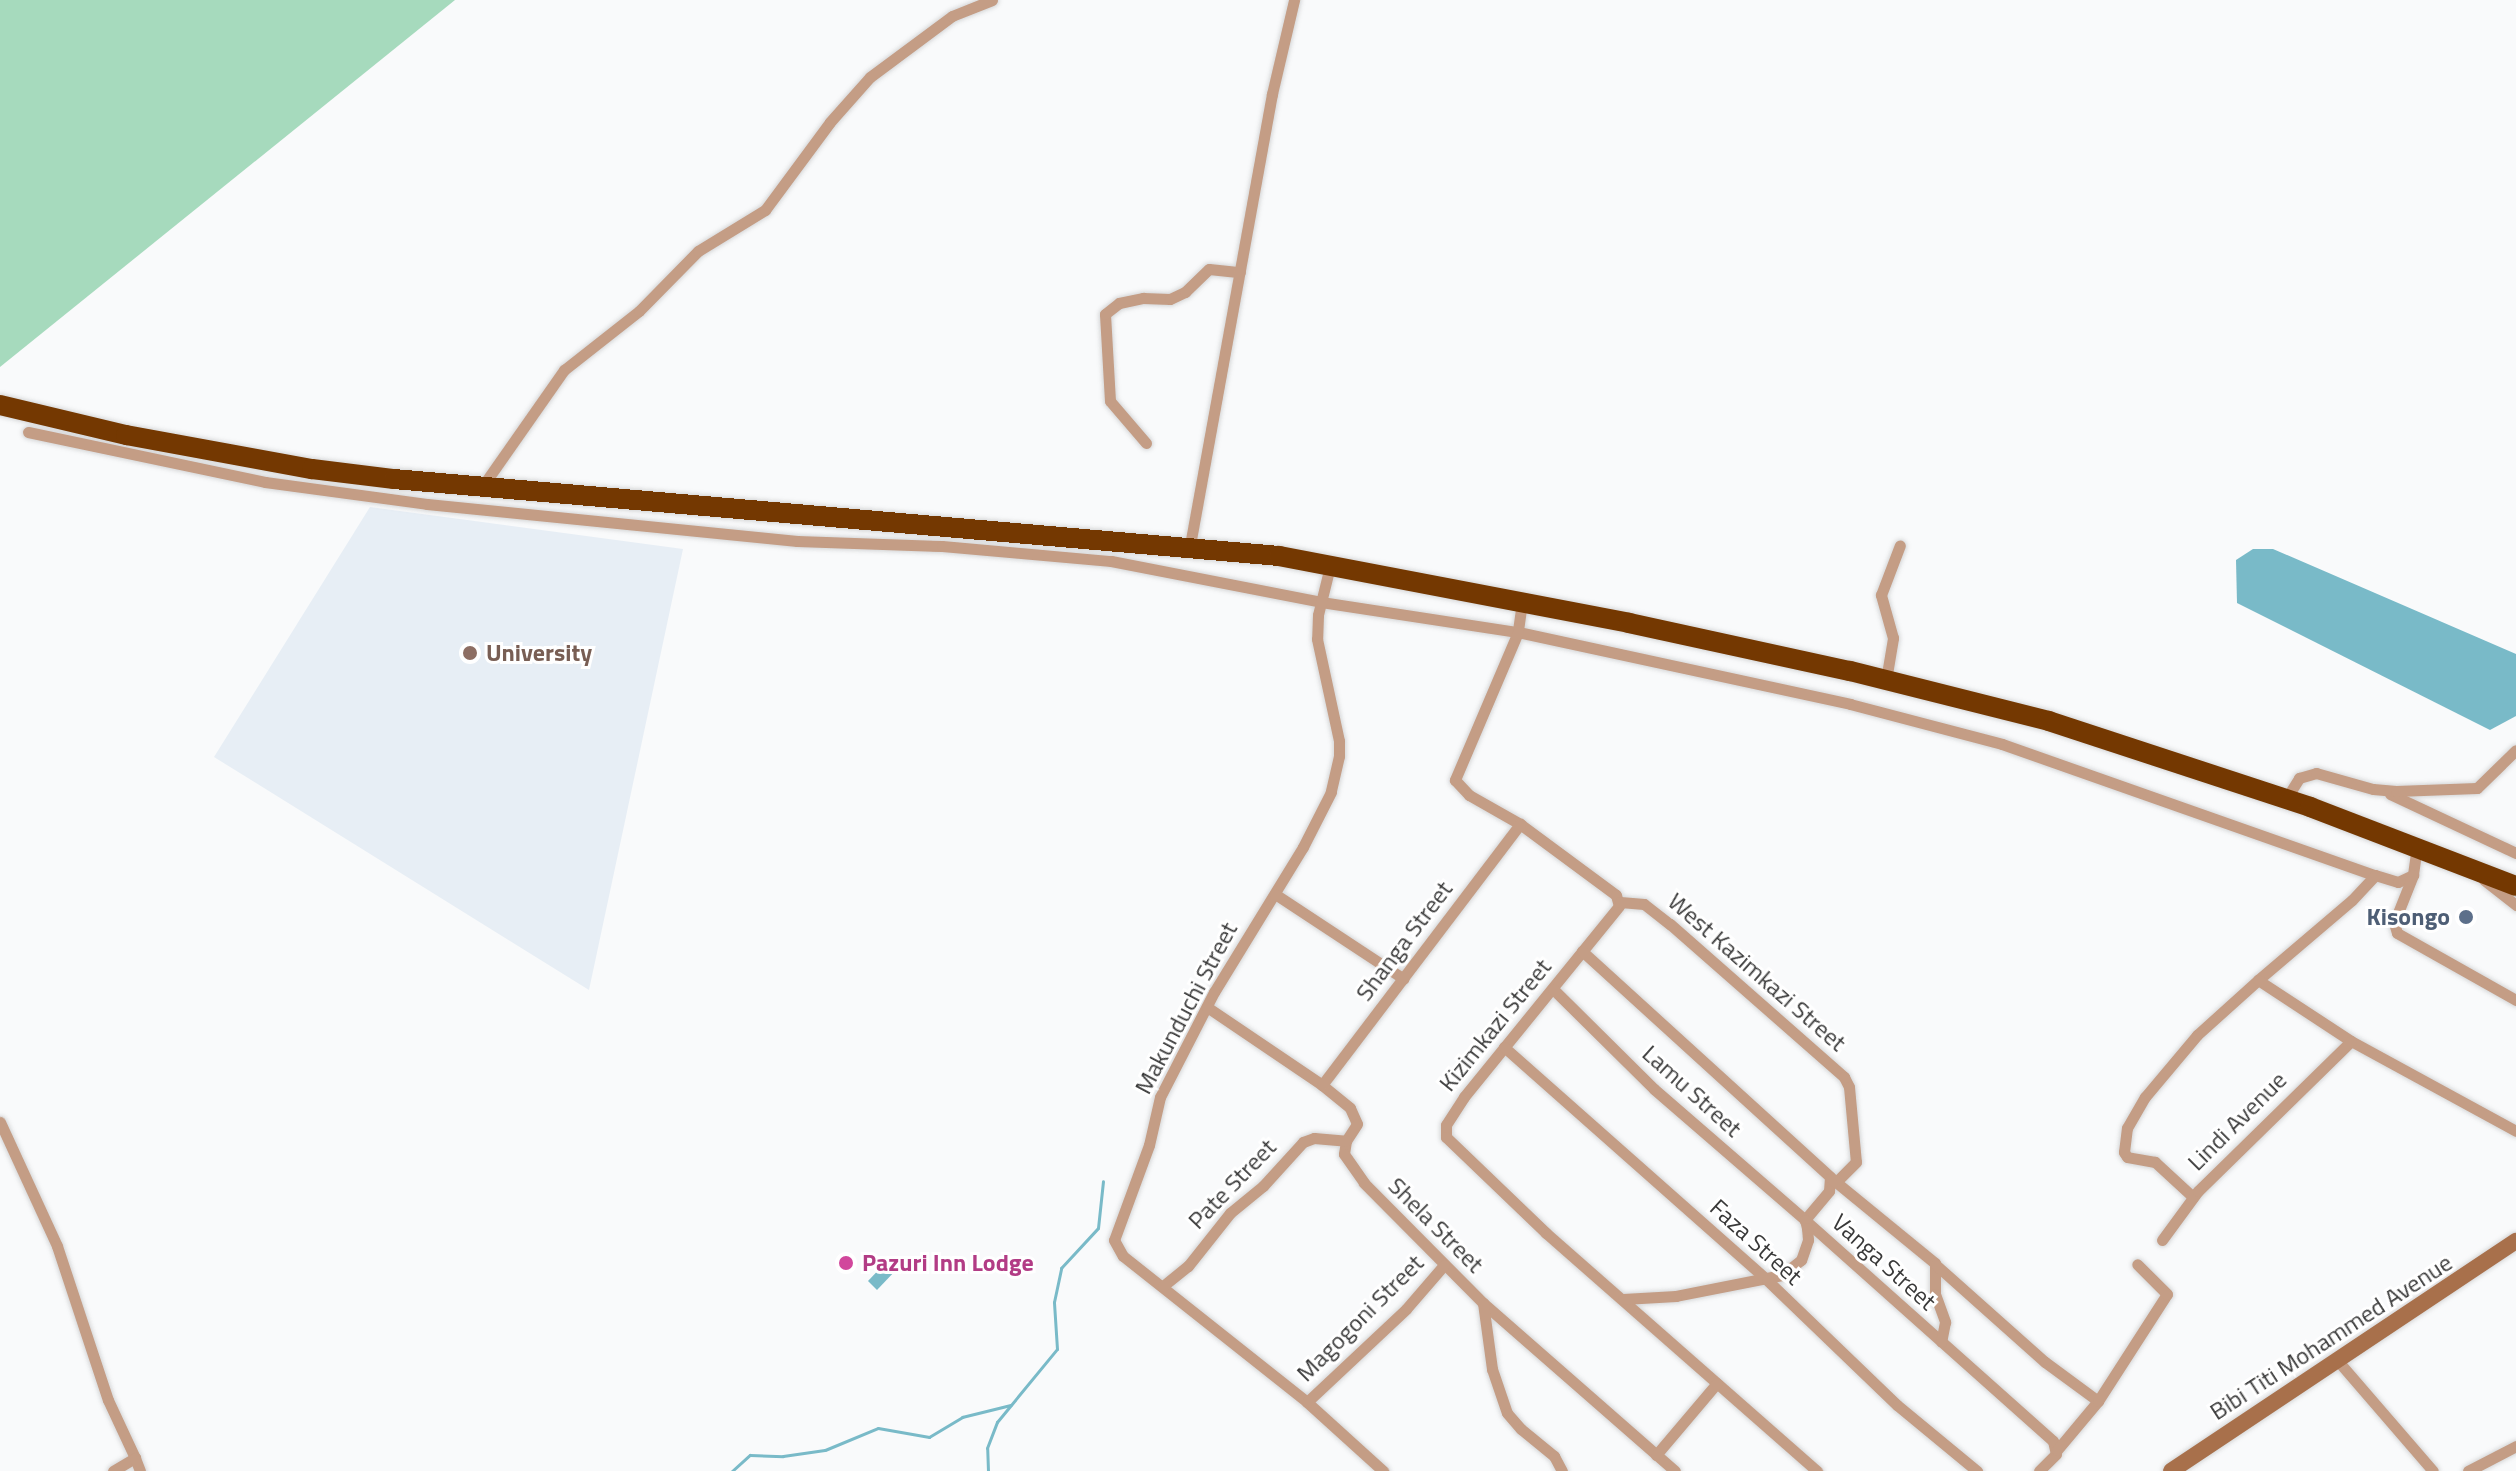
<!DOCTYPE html>
<html>
<head>
<meta charset="utf-8">
<style>
	body { margin:0 }
	#map { position:relative; width:2516px; height:1471px; overflow:hidden; background:#f9fafb; font-family:"Titillium Web",sans-serif }
	div>[style] { position:absolute }
	.built>* { inset:0; background:#e7eef5 }
	.green>* { inset:0; background:#a6dabd }
	.water>* { inset:0; background:#79bac8 }
	.stream>* { height:3px; margin:-1.5px; padding:0 1.5px; transform-origin:1.5px; border-radius:1.5px; background:#79bac8 }
	.roads { filter:drop-shadow(0 0 2px #d6d7d8) drop-shadow(0 0 2px #d6d7d8) }
	.street>* { height:11px; margin:-5.5px; padding:0 5.5px; transform-origin:5.5px; border-radius:5.5px; background:#c49d85 }
	.secondary>* { height:16px; margin:-8px; padding:0 8px; transform-origin:8px; border-radius:8px; background:#a8704b }
	.highway>* { height:20px; margin:-10px; padding:0 10px; transform-origin:10px; border-radius:10px; background:#743801 }
	.dots>* { width:22px; height:22px; translate:-50% -50%; box-sizing:border-box; border:4px solid #fff; border-radius:50% }
	span { translate:-50% -50%; white-space:nowrap; text-align:center; line-height:1.15; -webkit-text-stroke:6px #fff; paint-order:stroke }
	.education-label { font-size:24px; color:#785e54; font-weight:700 }
	.left { translate:0 -50%; text-align:left }
	.service-label { font-size:24px; color:#4e5e75; font-weight:700 }
	.right { translate:-100% -50%; text-align:right }
	.street-label { font-size:24px; color:#393939 }
	.hotel-label { font-size:24px; color:#b23c85; font-weight:700 }
</style>
</head>
<body>
<div id="map">
	<div class="built">
		<i style="clip-path:polygon(370px 507px,683px 549px,589px 990px,214px 757px)"></i>
	</div>
	<div class="green">
		<i style="clip-path:polygon(0 0,455px 0,0 367px)"></i>
	</div>
	<div class="water">
		<i style="clip-path:polygon(2253px 549px,2273px 549px,2516px 654px,2516px 716px,2490px 730px,2237px 603px,2236px 560px)"></i>
		<i style="clip-path:polygon(888px 1260px,897px 1269px,877px 1290px,868px 1281px)"></i>
	</div>
	<div class="stream">
		<i style="left:732px;top:1471px;width:24px;rotate:-42deg"></i>
		<i style="left:750px;top:1455px;width:33px;rotate:2deg"></i>
		<i style="left:783px;top:1456px;width:42px;rotate:-8.1deg"></i>
		<i style="left:825px;top:1450px;width:57px;rotate:-22.5deg"></i>
		<i style="left:878px;top:1428px;width:52px;rotate:10deg"></i>
		<i style="left:929px;top:1437px;width:39px;rotate:-31deg"></i>
		<i style="left:962px;top:1417px;width:50px;rotate:-13.8deg"></i>
		<i style="left:988px;top:1471px;width:23px;rotate:-92deg"></i>
		<i style="left:987px;top:1448px;width:28px;rotate:-69deg"></i>
		<i style="left:997px;top:1422px;width:94px;rotate:-50.6deg"></i>
		<i style="left:1057px;top:1349px;width:47px;rotate:-93.7deg"></i>
		<i style="left:1054px;top:1302px;width:35px;rotate:-78deg"></i>
		<i style="left:1061px;top:1268px;width:54px;rotate:-47.2deg"></i>
		<i style="left:1098px;top:1228px;width:47px;rotate:-83.9deg"></i>
	</div>
	<div class="roads">
		<div class="street">
			<i style="left:28px;top:432px;width:242px;rotate:11.9deg"></i>
			<i style="left:265px;top:482px;width:163px;rotate:7.7deg"></i>
			<i style="left:427px;top:504px;width:372px;rotate:5.7deg"></i>
			<i style="left:797px;top:541px;width:145px;rotate:2deg"></i>
			<i style="left:942px;top:546px;width:170px;rotate:5.1deg"></i>
			<i style="left:1111px;top:561px;width:214px;rotate:11deg"></i>
			<i style="left:1321px;top:602px;width:199px;rotate:8.7deg"></i>
			<i style="left:1518px;top:632px;width:340px;rotate:12.2deg"></i>
			<i style="left:1850px;top:704px;width:157px;rotate:14.7deg"></i>
			<i style="left:2002px;top:744px;width:395px;rotate:19.4deg"></i>
			<i style="left:2375px;top:875px;width:24px;rotate:17deg"></i>
			<i style="left:2398px;top:882px;width:17px;rotate:-25deg"></i>
			<i style="left:1146px;top:443px;width:55px;rotate:-130.6deg"></i>
			<i style="left:1110px;top:401px;width:87px;rotate:-93.3deg"></i>
			<i style="left:1105px;top:314px;width:18px;rotate:-38deg"></i>
			<i style="left:1119px;top:303px;width:25px;rotate:-12deg"></i>
			<i style="left:1143px;top:298px;width:27px;rotate:2deg"></i>
			<i style="left:1170px;top:299px;width:17px;rotate:-25deg"></i>
			<i style="left:1185px;top:292px;width:33px;rotate:-44deg"></i>
			<i style="left:1209px;top:269px;width:31px;rotate:6deg"></i>
			<i style="left:482px;top:487px;width:143px;rotate:-55deg"></i>
			<i style="left:564px;top:370px;width:95px;rotate:-38.2deg"></i>
			<i style="left:639px;top:311px;width:84px;rotate:-45.5deg"></i>
			<i style="left:698px;top:251px;width:79px;rotate:-31.5deg"></i>
			<i style="left:765px;top:210px;width:109px;rotate:-53.5deg"></i>
			<i style="left:830px;top:122px;width:60px;rotate:-48.4deg"></i>
			<i style="left:870px;top:77px;width:102px;rotate:-36.6deg"></i>
			<i style="left:952px;top:16px;width:43px;rotate:-21.8deg"></i>
			<i style="left:1190px;top:545px;width:458px;rotate:-79.7deg"></i>
			<i style="left:1272px;top:94px;width:97px;rotate:-76.8deg"></i>
			<i style="left:1330px;top:566px;width:50px;rotate:103.8deg"></i>
			<i style="left:1318px;top:615px;width:24px;rotate:92deg"></i>
			<i style="left:1317px;top:639px;width:104px;rotate:77.8deg"></i>
			<i style="left:1339px;top:741px;width:15px;rotate:90deg"></i>
			<i style="left:1339px;top:756px;width:37px;rotate:103deg"></i>
			<i style="left:1331px;top:792px;width:62px;rotate:117deg"></i>
			<i style="left:1303px;top:847px;width:170px;rotate:121.5deg"></i>
			<i style="left:1214px;top:992px;width:118px;rotate:117.2deg"></i>
			<i style="left:1160px;top:1097px;width:49px;rotate:102.9deg"></i>
			<i style="left:1149px;top:1145px;width:101px;rotate:110.2deg"></i>
			<i style="left:1114px;top:1240px;width:18px;rotate:61deg"></i>
			<i style="left:1123px;top:1256px;width:235px;rotate:38.4deg"></i>
			<i style="left:1307px;top:1402px;width:103px;rotate:42.2deg"></i>
			<i style="left:1522px;top:602px;width:30px;rotate:98deg"></i>
			<i style="left:1518px;top:632px;width:161px;rotate:113.1deg"></i>
			<i style="left:1455px;top:780px;width:21px;rotate:47deg"></i>
			<i style="left:1469px;top:795px;width:59px;rotate:29.6deg"></i>
			<i style="left:1520px;top:824px;width:119px;rotate:36.5deg"></i>
			<i style="left:1616px;top:895px;width:11px;rotate:75deg"></i>
			<i style="left:1619px;top:906px;width:246px;rotate:129.1deg"></i>
			<i style="left:1464px;top:1097px;width:33px;rotate:123deg"></i>
			<i style="left:1446px;top:1125px;width:12px;rotate:90deg"></i>
			<i style="left:1446px;top:1137px;width:139px;rotate:43.8deg"></i>
			<i style="left:1546px;top:1233px;width:361px;rotate:41.3deg"></i>
			<i style="left:1886px;top:680px;width:43px;rotate:-80.5deg"></i>
			<i style="left:1893px;top:638px;width:45px;rotate:-105.6deg"></i>
			<i style="left:1881px;top:595px;width:53px;rotate:-69.2deg"></i>
			<i style="left:2390px;top:794px;width:139px;rotate:25.1deg"></i>
			<i style="left:2286px;top:799px;width:25px;rotate:-58deg"></i>
			<i style="left:2299px;top:778px;width:18px;rotate:-16deg"></i>
			<i style="left:2316px;top:773px;width:59px;rotate:15.7deg"></i>
			<i style="left:2373px;top:789px;width:23px;rotate:5deg"></i>
			<i style="left:2396px;top:791px;width:81px;rotate:-2.1deg"></i>
			<i style="left:2477px;top:788px;width:54px;rotate:-44.3deg"></i>
			<i style="left:2417px;top:846px;width:29px;rotate:98deg"></i>
			<i style="left:2413px;top:875px;width:52px;rotate:111.6deg"></i>
			<i style="left:2394px;top:923px;width:10px;rotate:73deg"></i>
			<i style="left:2397px;top:933px;width:137px;rotate:29.4deg"></i>
			<i style="left:2484px;top:880px;width:41px;rotate:38deg"></i>
			<i style="left:1275px;top:894px;width:154px;rotate:33.4deg"></i>
			<i style="left:1620px;top:902px;width:24px;rotate:5deg"></i>
			<i style="left:1644px;top:904px;width:33px;rotate:38deg"></i>
			<i style="left:1670px;top:924px;width:232px;rotate:41.3deg"></i>
			<i style="left:1844px;top:1077px;width:11px;rotate:63deg"></i>
			<i style="left:1849px;top:1087px;width:75px;rotate:84.7deg"></i>
			<i style="left:1856px;top:1162px;width:28px;rotate:135deg"></i>
			<i style="left:1582px;top:951px;width:336px;rotate:42.3deg"></i>
			<i style="left:1830px;top:1177px;width:14px;rotate:94deg"></i>
			<i style="left:1829px;top:1191px;width:38px;rotate:130deg"></i>
			<i style="left:1805px;top:1220px;width:332px;rotate:41.7deg"></i>
			<i style="left:2053px;top:1441px;width:13px;rotate:77deg"></i>
			<i style="left:2056px;top:1454px;width:24px;rotate:135deg"></i>
			<i style="left:2258px;top:980px;width:123px;rotate:-40.4deg"></i>
			<i style="left:2352px;top:900px;width:34px;rotate:-47deg"></i>
			<i style="left:1553px;top:989px;width:142px;rotate:44.7deg"></i>
			<i style="left:1654px;top:1089px;width:200px;rotate:40.9deg"></i>
			<i style="left:1805px;top:1220px;width:8px;rotate:76deg"></i>
			<i style="left:1807px;top:1228px;width:12px;rotate:85deg"></i>
			<i style="left:1808px;top:1240px;width:21px;rotate:109deg"></i>
			<i style="left:1801px;top:1260px;width:24px;rotate:142deg"></i>
			<i style="left:1782px;top:1275px;width:108px;rotate:168.8deg"></i>
			<i style="left:1676px;top:1296px;width:53px;rotate:176.8deg"></i>
			<i style="left:1207px;top:1007px;width:139px;rotate:34.1deg"></i>
			<i style="left:1322px;top:1085px;width:36px;rotate:39deg"></i>
			<i style="left:1350px;top:1108px;width:17px;rotate:66deg"></i>
			<i style="left:1357px;top:1124px;width:20px;rotate:123deg"></i>
			<i style="left:1346px;top:1141px;width:13px;rotate:99deg"></i>
			<i style="left:1344px;top:1154px;width:35px;rotate:55deg"></i>
			<i style="left:1364px;top:1183px;width:169px;rotate:45.2deg"></i>
			<i style="left:1483px;top:1303px;width:255px;rotate:41.2deg"></i>
			<i style="left:1504px;top:1047px;width:351px;rotate:41.5deg"></i>
			<i style="left:1767px;top:1280px;width:180px;rotate:43.9deg"></i>
			<i style="left:1897px;top:1405px;width:104px;rotate:39.5deg"></i>
			<i style="left:1322px;top:1085px;width:328px;rotate:-52.8deg"></i>
			<i style="left:0;top:1122px;width:136px;rotate:65.3deg"></i>
			<i style="left:57px;top:1246px;width:162px;rotate:71.7deg"></i>
			<i style="left:108px;top:1400px;width:64px;rotate:65deg"></i>
			<i style="left:1831px;top:1178px;width:134px;rotate:39.3deg"></i>
			<i style="left:1935px;top:1263px;width:31px;rotate:90deg"></i>
			<i style="left:1935px;top:1294px;width:30px;rotate:70deg"></i>
			<i style="left:1945px;top:1322px;width:20px;rotate:101deg"></i>
			<i style="left:2193px;top:1197px;width:52px;rotate:-137.4deg"></i>
			<i style="left:2155px;top:1162px;width:28px;rotate:-170deg"></i>
			<i style="left:2127px;top:1157px;width:6px;rotate:-121deg"></i>
			<i style="left:2124px;top:1152px;width:24px;rotate:-83deg"></i>
			<i style="left:2127px;top:1128px;width:36px;rotate:-60deg"></i>
			<i style="left:2145px;top:1097px;width:81px;rotate:-50deg"></i>
			<i style="left:2197px;top:1035px;width:82px;rotate:-42deg"></i>
			<i style="left:2258px;top:980px;width:111px;rotate:33.3deg"></i>
			<i style="left:2351px;top:1041px;width:188px;rotate:28.6deg"></i>
			<i style="left:2162px;top:1240px;width:61px;rotate:-53.7deg"></i>
			<i style="left:2198px;top:1191px;width:214px;rotate:-44.4deg"></i>
			<i style="left:1936px;top:1265px;width:146px;rotate:41.7deg"></i>
			<i style="left:2045px;top:1362px;width:66px;rotate:36.3deg"></i>
			<i style="left:1163px;top:1286px;width:32px;rotate:-39deg"></i>
			<i style="left:1188px;top:1266px;width:68px;rotate:-51.6deg"></i>
			<i style="left:1230px;top:1213px;width:43px;rotate:-39.3deg"></i>
			<i style="left:1263px;top:1186px;width:59px;rotate:-47.7deg"></i>
			<i style="left:1303px;top:1142px;width:12px;rotate:-20deg"></i>
			<i style="left:1314px;top:1138px;width:32px;rotate:5deg"></i>
			<i style="left:1483px;top:1303px;width:67px;rotate:82.2deg"></i>
			<i style="left:1492px;top:1369px;width:46px;rotate:71.2deg"></i>
			<i style="left:1507px;top:1413px;width:21px;rotate:49deg"></i>
			<i style="left:1521px;top:1429px;width:43px;rotate:39.3deg"></i>
			<i style="left:1554px;top:1456px;width:17px;rotate:62deg"></i>
			<i style="left:2338px;top:1361px;width:145px;rotate:49.2deg"></i>
			<i style="left:1307px;top:1402px;width:136px;rotate:-43.2deg"></i>
			<i style="left:1406px;top:1309px;width:58px;rotate:-49.2deg"></i>
			<i style="left:2057px;top:1450px;width:64px;rotate:-50.1deg"></i>
			<i style="left:2098px;top:1401px;width:127px;rotate:-57.2deg"></i>
			<i style="left:2167px;top:1294px;width:42px;rotate:-135deg"></i>
			<i style="left:1656px;top:1455px;width:94px;rotate:-49.7deg"></i>
			<i style="left:113px;top:1471px;width:26px;rotate:-31deg"></i>
			<i style="left:135px;top:1458px;width:14px;rotate:69deg"></i>
			<i style="left:2468px;top:1471px;width:54px;rotate:-27.5deg"></i>
		</div>
		<div class="secondary">
			<i style="left:2171px;top:1471px;width:415px;rotate:-33.7deg"></i>
		</div>
		<div class="highway">
			<i style="left:0;top:405px;width:130px;rotate:13.4deg"></i>
			<i style="left:126px;top:435px;width:189px;rotate:10.4deg"></i>
			<i style="left:312px;top:469px;width:83px;rotate:7deg"></i>
			<i style="left:394px;top:479px;width:888px;rotate:4.97deg"></i>
			<i style="left:1279px;top:556px;width:356px;rotate:10.8deg"></i>
			<i style="left:1629px;top:623px;width:226px;rotate:12.3deg"></i>
			<i style="left:1850px;top:671px;width:205px;rotate:14.1deg"></i>
			<i style="left:2049px;top:721px;width:275px;rotate:18.2deg"></i>
			<i style="left:2310px;top:807px;width:221px;rotate:21deg"></i>
		</div>
	</div>
	<div class="dots">
		<i style="left:470px;top:653px;background:#8d6e63"></i>
		<i style="left:2466px;top:917px;background:#5c6f8a"></i>
		<i style="left:846px;top:1263px;background:#d1479c"></i>
	</div>
	<div class="education-label">
		<span class="left" style="left:486px;top:653px">University</span>
	</div>
	<div class="service-label">
		<span class="right" style="left:2450px;top:917px">Kisongo</span>
	</div>
	<div class="street-label">
		<span style="left:1404px;top:941px;rotate:-53deg">Shanga Street</span>
		<span style="left:1757px;top:972px;rotate:41deg">West Kazimkazi Street</span>
		<span style="left:1186px;top:1008px;rotate:-62deg">Makunduchi Street</span>
		<span style="left:1495px;top:1025px;rotate:-51deg">Kizimkazi Street</span>
		<span style="left:1692px;top:1091px;rotate:42deg">Lamu Street</span>
		<span style="left:2237px;top:1121px;rotate:-45deg">Lindi Avenue</span>
		<span style="left:1232px;top:1184px;rotate:-46deg">Pate Street</span>
		<span style="left:1436px;top:1225px;rotate:45deg">Shela Street</span>
		<span style="left:1756px;top:1242px;rotate:42deg">Faza Street</span>
		<span style="left:1884px;top:1262px;rotate:42deg">Vanga Street</span>
		<span style="left:1360px;top:1318px;rotate:-45deg">Magogoni Street</span>
		<span style="left:2331px;top:1337px;rotate:-33deg">Bibi Titi Mohammed Avenue</span>
	</div>
	<div class="hotel-label">
		<span class="left" style="left:862px;top:1263px">Pazuri Inn Lodge</span>
	</div>
</div>
</body>
</html>
